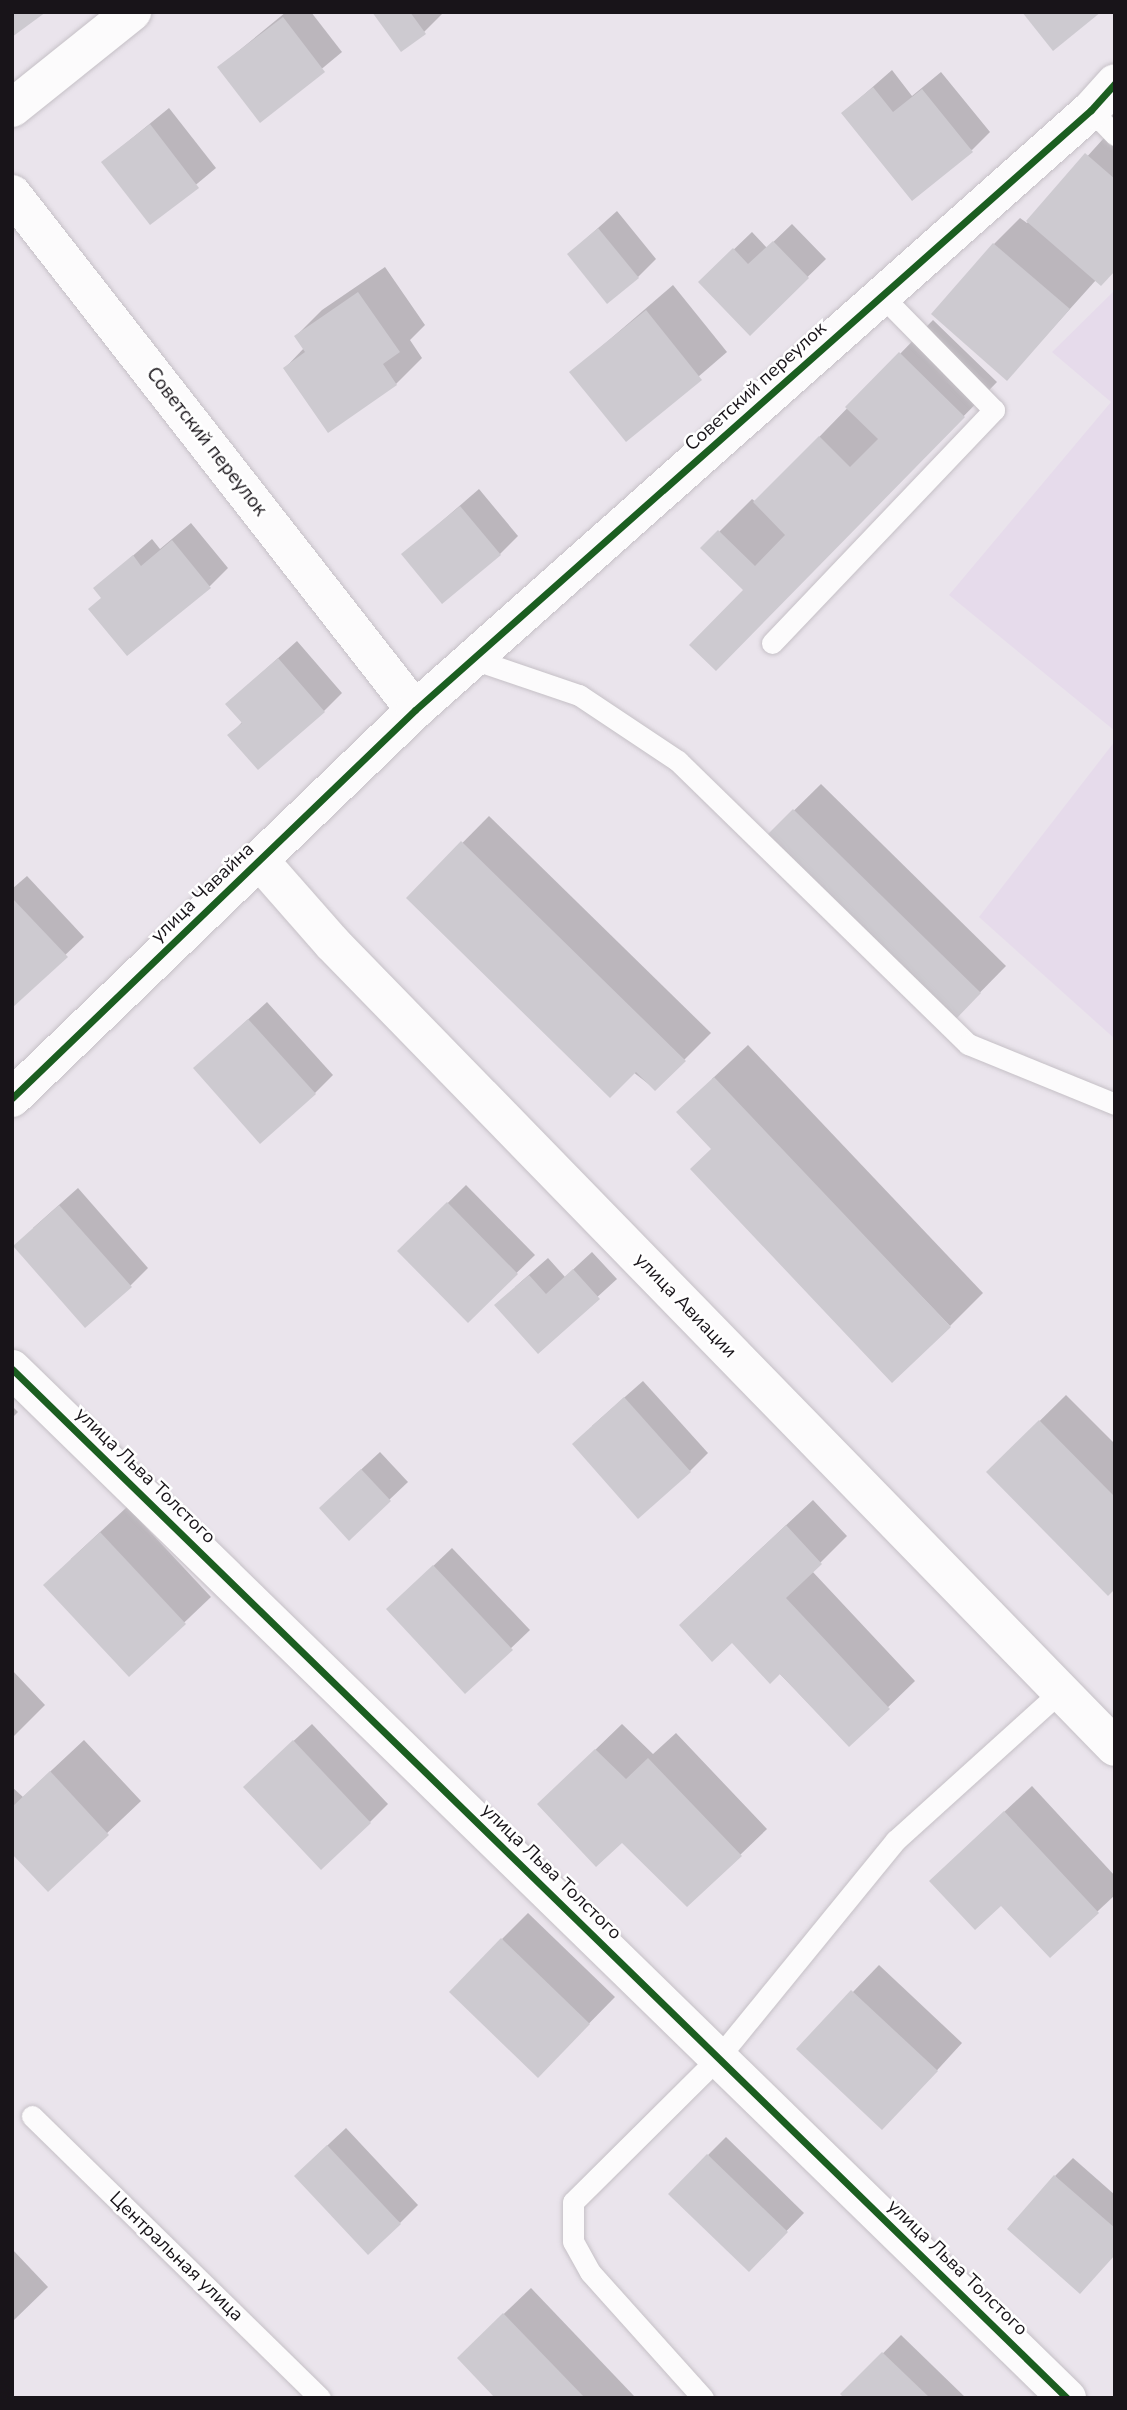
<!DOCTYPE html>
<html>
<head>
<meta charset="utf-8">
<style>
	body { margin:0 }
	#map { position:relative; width:1127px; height:2410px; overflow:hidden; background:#eae4ec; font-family:"Nunito Sans",sans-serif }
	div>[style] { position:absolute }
	.built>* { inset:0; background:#e6dbeb }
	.shadow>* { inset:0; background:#0003 }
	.building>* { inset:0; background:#cdcad0 }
	.roads { filter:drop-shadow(0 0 2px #c5c0c6) drop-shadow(0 0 2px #c5c0c6) }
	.service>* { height:21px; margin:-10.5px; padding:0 10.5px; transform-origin:10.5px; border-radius:10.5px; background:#fcfbfc }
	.minor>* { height:38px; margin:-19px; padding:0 19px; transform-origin:19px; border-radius:19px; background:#fcfbfc }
	.cycleway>* { height:7px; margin:-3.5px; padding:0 3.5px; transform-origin:3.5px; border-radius:3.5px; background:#1b5e20 }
	span { translate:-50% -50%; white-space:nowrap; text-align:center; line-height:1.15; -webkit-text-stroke:5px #fff; paint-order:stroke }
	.street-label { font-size:19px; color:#181419 }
	.frame { position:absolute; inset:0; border:14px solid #181419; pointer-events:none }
</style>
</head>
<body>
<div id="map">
	<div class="built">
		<i style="clip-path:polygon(1115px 290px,1115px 731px,949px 595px,1111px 402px,1052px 352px)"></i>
		<i style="clip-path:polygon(1115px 741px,1115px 1039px,979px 917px)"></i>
	</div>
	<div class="shadow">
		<i style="clip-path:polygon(286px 12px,311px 12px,342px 52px,260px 120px,219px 67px)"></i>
		<i style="clip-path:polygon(374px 12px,441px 12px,442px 14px,424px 32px)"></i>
		<i style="clip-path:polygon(892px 70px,912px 96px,941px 72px,990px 132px,972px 150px,843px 113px)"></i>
		<i style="clip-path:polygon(169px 108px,216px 168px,150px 223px,103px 162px)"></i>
		<i style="clip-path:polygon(1113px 128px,1115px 270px,1096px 280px,1007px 379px,933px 314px,994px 244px,1020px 218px,1027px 223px)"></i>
		<i style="clip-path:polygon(617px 211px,656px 259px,638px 277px,569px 254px)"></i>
		<i style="clip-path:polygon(792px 224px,826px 259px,750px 333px,700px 282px,752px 232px,767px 248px)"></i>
		<i style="clip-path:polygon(385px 267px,425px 325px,410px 340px,422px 358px,396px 384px,285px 368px,304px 348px,296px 336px,322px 310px)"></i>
		<i style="clip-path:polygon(673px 285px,727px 352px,626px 439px,572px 372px)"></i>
		<i style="clip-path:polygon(933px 320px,997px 382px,749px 636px,745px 590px,703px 548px,752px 499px,756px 502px)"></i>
		<i style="clip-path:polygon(479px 489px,518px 536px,500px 554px,404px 554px)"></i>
		<i style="clip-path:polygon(191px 523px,228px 568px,210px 586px,102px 597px,96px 588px,152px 539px,160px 549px)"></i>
		<i style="clip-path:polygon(297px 641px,342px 693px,324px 711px,230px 735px,243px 721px,227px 704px)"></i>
		<i style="clip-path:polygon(821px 784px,1006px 966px,954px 1019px,768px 836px)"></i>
		<i style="clip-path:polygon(489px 816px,711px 1033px,655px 1089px,408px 898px)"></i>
		<i style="clip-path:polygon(27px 876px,84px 937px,12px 1006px,12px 889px)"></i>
		<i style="clip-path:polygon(267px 1002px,333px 1075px,315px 1093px,195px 1068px)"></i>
		<i style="clip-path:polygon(748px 1045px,983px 1293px,950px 1326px,712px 1079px)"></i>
		<i style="clip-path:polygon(466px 1185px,535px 1255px,468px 1320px,399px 1251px)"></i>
		<i style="clip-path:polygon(78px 1188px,148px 1268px,130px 1286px,33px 1228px)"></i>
		<i style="clip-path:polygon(592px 1252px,617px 1279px,538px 1351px,515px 1287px,548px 1258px,565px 1277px)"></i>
		<i style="clip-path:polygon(643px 1381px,708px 1453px,690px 1471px,592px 1426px)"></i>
		<i style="clip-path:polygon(1066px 1395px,1115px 1444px,1115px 1587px,988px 1472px)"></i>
		<i style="clip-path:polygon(12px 1406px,18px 1412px,12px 1418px)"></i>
		<i style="clip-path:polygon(380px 1452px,408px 1482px,349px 1538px,339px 1490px)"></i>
		<i style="clip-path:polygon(813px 1500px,847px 1536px,812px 1571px,915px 1681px,849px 1745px,707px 1599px)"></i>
		<i style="clip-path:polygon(127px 1507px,211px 1597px,129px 1675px,71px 1559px)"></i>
		<i style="clip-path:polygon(452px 1548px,530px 1630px,465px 1692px,406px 1592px)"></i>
		<i style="clip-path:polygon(12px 1670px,45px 1705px,12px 1738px)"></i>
		<i style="clip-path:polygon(312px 1724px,388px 1804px,370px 1822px,263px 1769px)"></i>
		<i style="clip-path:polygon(622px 1724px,653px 1754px,676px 1733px,767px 1829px,740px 1855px,566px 1778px)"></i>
		<i style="clip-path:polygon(84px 1740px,141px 1801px,48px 1889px,12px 1852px,12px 1787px,23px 1797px)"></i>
		<i style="clip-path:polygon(1032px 1786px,1115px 1876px,1115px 1895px,1050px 1956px,958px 1855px)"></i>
		<i style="clip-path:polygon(528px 1913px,615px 1997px,564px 2049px,502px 1939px)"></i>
		<i style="clip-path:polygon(879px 1965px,962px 2043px,908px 2102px,798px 2049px)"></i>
		<i style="clip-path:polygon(346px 2128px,418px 2205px,400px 2223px,314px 2158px)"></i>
		<i style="clip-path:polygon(726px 2137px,804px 2213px,767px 2251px,708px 2155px)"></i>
		<i style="clip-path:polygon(1073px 2158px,1115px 2195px,1115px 2255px,1055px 2176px)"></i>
		<i style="clip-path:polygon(12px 2249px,48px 2287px,12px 2322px)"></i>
		<i style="clip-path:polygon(531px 2288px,635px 2397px,635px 2398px,497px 2398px,485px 2332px)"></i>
		<i style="clip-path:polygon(901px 2335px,966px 2398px,846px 2398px,843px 2394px)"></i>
	</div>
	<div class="building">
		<i style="clip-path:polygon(12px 12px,46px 12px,12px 37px)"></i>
		<i style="clip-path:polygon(372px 12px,410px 12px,426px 34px,401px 52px)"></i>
		<i style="clip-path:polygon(1022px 12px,1101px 12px,1053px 51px)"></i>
		<i style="clip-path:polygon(283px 17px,325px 72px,260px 123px,217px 67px)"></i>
		<i style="clip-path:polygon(873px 87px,893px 112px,922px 89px,973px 152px,912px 201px,841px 113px)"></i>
		<i style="clip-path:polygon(150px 124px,199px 188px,150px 225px,101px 162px)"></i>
		<i style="clip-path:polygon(1085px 153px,1115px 179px,1115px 271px,1101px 286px,1026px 221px)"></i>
		<i style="clip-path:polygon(598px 228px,639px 278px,607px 304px,567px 254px)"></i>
		<i style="clip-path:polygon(773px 241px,809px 278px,750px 336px,698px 282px,733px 248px,748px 264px)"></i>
		<i style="clip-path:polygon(993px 243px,1070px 309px,1007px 381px,931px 314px)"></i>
		<i style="clip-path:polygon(358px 292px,400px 352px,383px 364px,397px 385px,328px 433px,283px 368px,305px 352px,294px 336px)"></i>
		<i style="clip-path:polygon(646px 310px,702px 380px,626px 442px,569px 372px)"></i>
		<i style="clip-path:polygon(899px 352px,965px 417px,716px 671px,689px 645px,743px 590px,700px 548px,718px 530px,755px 566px,785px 535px,753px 502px,819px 436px,850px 467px,878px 439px,845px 407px)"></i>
		<i style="clip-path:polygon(460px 506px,501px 555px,442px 604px,401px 554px)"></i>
		<i style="clip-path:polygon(172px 540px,211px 588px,127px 656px,88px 609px,101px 598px,93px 588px,133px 555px,141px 566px)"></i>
		<i style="clip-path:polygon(278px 658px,325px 712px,258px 770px,227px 735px,242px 723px,225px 704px)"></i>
		<i style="clip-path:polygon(793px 809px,981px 993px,954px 1021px,766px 836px)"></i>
		<i style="clip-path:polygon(461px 841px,686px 1061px,655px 1091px,636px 1072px,610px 1098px,406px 898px)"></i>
		<i style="clip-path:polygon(12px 898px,68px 957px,12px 1008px)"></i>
		<i style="clip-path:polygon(248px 1019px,316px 1094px,260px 1144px,193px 1068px)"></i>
		<i style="clip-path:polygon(714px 1077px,951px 1327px,892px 1383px,690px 1169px,711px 1149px,676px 1112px)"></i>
		<i style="clip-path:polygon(447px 1202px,518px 1274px,468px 1323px,397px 1251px)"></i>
		<i style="clip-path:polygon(59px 1205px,132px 1287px,85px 1328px,13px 1246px)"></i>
		<i style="clip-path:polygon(573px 1269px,600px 1299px,538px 1354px,494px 1305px,529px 1275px,546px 1294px)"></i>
		<i style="clip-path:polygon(624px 1397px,691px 1472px,638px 1519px,572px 1444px)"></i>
		<i style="clip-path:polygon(1039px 1420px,1115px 1497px,1115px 1589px,1108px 1596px,986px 1472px)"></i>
		<i style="clip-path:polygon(361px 1469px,391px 1501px,349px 1541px,319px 1508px)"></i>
		<i style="clip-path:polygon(786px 1525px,822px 1564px,786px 1598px,890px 1709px,849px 1747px,780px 1674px,770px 1684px,732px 1643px,712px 1662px,679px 1625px)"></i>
		<i style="clip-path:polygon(100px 1532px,186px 1624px,129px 1677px,43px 1585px)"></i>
		<i style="clip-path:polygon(433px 1565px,513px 1650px,465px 1694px,386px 1609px)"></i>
		<i style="clip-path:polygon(293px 1740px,371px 1823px,321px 1870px,243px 1787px)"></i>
		<i style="clip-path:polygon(595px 1749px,626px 1779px,648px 1758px,742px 1856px,687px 1907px,622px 1843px,596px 1867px,537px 1804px)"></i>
		<i style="clip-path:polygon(50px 1771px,109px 1835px,48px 1892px,12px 1854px,12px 1807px)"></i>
		<i style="clip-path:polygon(1004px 1811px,1099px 1913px,1050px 1958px,1001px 1906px,975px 1930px,929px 1881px)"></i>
		<i style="clip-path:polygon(501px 1938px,590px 2024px,538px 2078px,449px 1992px)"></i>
		<i style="clip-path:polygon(851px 1990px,938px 2071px,882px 2130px,796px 2049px)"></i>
		<i style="clip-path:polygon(327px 2145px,401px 2224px,368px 2255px,294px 2176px)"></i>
		<i style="clip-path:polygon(707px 2154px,788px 2232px,749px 2272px,668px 2194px)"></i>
		<i style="clip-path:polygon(1054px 2175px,1115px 2228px,1115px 2255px,1080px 2294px,1007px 2229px)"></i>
		<i style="clip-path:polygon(503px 2313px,585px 2398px,495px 2398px,457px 2358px)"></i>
		<i style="clip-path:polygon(882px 2352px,930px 2398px,844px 2398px,840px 2394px)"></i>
	</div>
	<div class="roads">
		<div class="service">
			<i style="left:1091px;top:110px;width:35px;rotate:46deg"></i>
			<i style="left:772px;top:643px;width:322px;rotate:-46.4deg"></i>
			<i style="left:994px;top:410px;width:160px;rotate:-134.5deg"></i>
			<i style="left:473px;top:659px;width:112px;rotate:18.8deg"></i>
			<i style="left:579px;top:695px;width:119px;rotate:33.7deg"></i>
			<i style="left:678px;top:761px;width:405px;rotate:44.3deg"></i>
			<i style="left:968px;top:1044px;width:159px;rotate:22.2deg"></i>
			<i style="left:32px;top:2116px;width:403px;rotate:44.4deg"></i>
			<i style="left:703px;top:2398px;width:169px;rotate:-131.9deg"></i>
			<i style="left:590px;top:2272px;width:35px;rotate:-119deg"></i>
			<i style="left:573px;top:2241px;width:39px;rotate:-90deg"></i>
			<i style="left:573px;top:2202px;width:204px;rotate:-44.8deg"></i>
			<i style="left:718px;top:2058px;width:281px;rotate:-50.8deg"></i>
			<i style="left:896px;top:1840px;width:221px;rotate:-42.1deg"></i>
		</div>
		<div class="minor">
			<i style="left:12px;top:108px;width:154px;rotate:-38.7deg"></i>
			<i style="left:12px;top:194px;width:655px;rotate:52.01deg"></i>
			<i style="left:260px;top:861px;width:109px;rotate:48.7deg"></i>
			<i style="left:332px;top:943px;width:1122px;rotate:45.76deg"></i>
			<i style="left:12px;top:1098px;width:559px;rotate:-43.91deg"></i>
			<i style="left:415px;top:710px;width:904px;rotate:-41.59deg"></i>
			<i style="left:1091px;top:110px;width:36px;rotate:-48deg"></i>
			<i style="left:12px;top:1369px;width:1474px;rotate:44.29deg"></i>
		</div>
	</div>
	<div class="cycleway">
		<i style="left:12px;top:1098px;width:559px;rotate:-43.91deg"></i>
		<i style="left:415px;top:710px;width:904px;rotate:-41.59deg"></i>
		<i style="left:1091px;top:110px;width:36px;rotate:-48deg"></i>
		<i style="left:12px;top:1369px;width:1474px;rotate:44.29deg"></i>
	</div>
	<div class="street-label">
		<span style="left:756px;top:387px;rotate:-42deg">Советский переулок</span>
		<span style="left:206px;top:442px;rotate:52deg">Советский переулок</span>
		<span style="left:203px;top:893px;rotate:-44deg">улица Чавайна</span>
		<span style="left:685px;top:1306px;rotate:46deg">улица Авиации</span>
		<span style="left:145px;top:1476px;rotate:44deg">улица Льва Толстого</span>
		<span style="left:551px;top:1872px;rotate:44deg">улица Льва Толстого</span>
		<span style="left:176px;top:2257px;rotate:44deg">Центральная улица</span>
		<span style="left:957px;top:2268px;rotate:44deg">улица Льва Толстого</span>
	</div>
	<div class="frame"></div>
</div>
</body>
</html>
